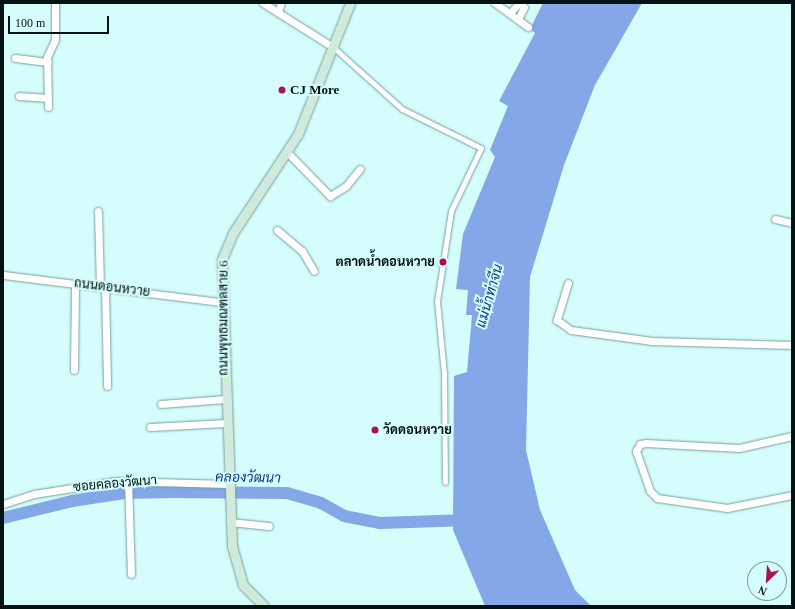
<!DOCTYPE html>
<html>
<head>
<meta charset="utf-8">
<style>
	body { margin:0 }
	#map { position:relative; width:795px; height:609px; overflow:hidden; background:#d4fdfb; font-family:"Times New Roman",Sarabun,serif }
	div>[style] { position:absolute }
	.water>* { inset:0; background:#83a7e7 }
	.river>* { height:12px; margin:-6px; padding:0 6px; transform-origin:6px; border-radius:6px; background:#83a7e7 }
	.roads { filter:drop-shadow(0 0 1px #789f9d) drop-shadow(0 0 1px #789f9d) }
	.pedestrian>* { height:5px; margin:-2.5px; padding:0 2.5px; transform-origin:2.5px; border-radius:2.5px; background:#fff }
	.minor>* { height:7px; margin:-3.5px; padding:0 3.5px; transform-origin:3.5px; border-radius:3.5px; background:#fff }
	.secondary>* { height:9px; margin:-4.5px; padding:0 4.5px; transform-origin:4.5px; border-radius:4.5px; background:#d0eadc }
	.dots>* { width:11px; height:11px; translate:-50% -50%; box-sizing:border-box; border:2px solid #d4fdfb; border-radius:50% }
	span { translate:-50% -50%; white-space:nowrap; text-align:center; line-height:1.15; -webkit-text-stroke:4px #d4fdfb; paint-order:stroke }
	.poi-label { font-size:13px; color:#041212; font-weight:700 }
	.left { translate:0 -50%; text-align:left }
	.right { translate:-100% -50%; text-align:right }
	.street-label { font-size:13px; color:#041212 }
	.water-label { font-size:14px; color:#133b84; font-style:italic }
	.frame { position:absolute; inset:0; border:4px solid #041212; pointer-events:none }
	.north { position:absolute; left:747px; top:561px; width:40px; height:40px; box-sizing:border-box; background:#d4fdfb; border:1px solid #819f9e; border-radius:50%; rotate:205deg; font-size:11px; font-weight:700; line-height:16px; text-align:center; color:#041212 }
	.north::after { content:''; display:block; margin:auto; width:14px; height:18px; background:#a7144e; clip-path:polygon(50% 0,100% 100%,50% 72%,0 100%) }
	.scale { position:absolute; left:8px; top:16px; width:101px; height:18px; box-sizing:border-box; border:2px solid #041212; border-top:0; padding-left:5px; font-size:12px; line-height:14px; white-space:nowrap; color:#041212; -webkit-text-stroke:3px #d4fdfb; paint-order:stroke }
</style>
</head>
<body>
<div id="map">
	<div class="water">
		<i style="clip-path:polygon(543px 3px,642px 3px,595px 85px,564px 165px,530px 277px,526px 450px,540px 510px,575px 590px,591px 606px,485px 606px,453px 530px,454px 376px,467px 372px,472px 315px,466px 315px,468px 290px,456px 289px,463px 234px,495px 157px,490px 150px,508px 106px,499px 101px,535px 33px,530px 29px)"></i>
	</div>
	<div class="river">
		<i style="left:3px;top:518px;width:71px;rotate:-13.8deg"></i>
		<i style="left:72px;top:501px;width:53px;rotate:-8.7deg"></i>
		<i style="left:124px;top:493px;width:51px;rotate:-1.1deg"></i>
		<i style="left:175px;top:492px;width:112px;rotate:0.5deg"></i>
		<i style="left:287px;top:493px;width:35px;rotate:16deg"></i>
		<i style="left:321px;top:503px;width:26px;rotate:29deg"></i>
		<i style="left:344px;top:516px;width:37px;rotate:11deg"></i>
		<i style="left:380px;top:523px;width:89px;rotate:-1.9deg"></i>
	</div>
	<div class="roads">
		<div class="pedestrian">
			<i style="left:333px;top:47px;width:93px;rotate:41.9deg"></i>
			<i style="left:402px;top:109px;width:88px;rotate:26.3deg"></i>
			<i style="left:481px;top:148px;width:70px;rotate:115.5deg"></i>
			<i style="left:451px;top:211px;width:91px;rotate:98.8deg"></i>
			<i style="left:437px;top:301px;width:73px;rotate:84.5deg"></i>
			<i style="left:444px;top:374px;width:108px;rotate:89.5deg"></i>
		</div>
		<div class="minor">
			<i style="left:263px;top:3px;width:83px;rotate:32.2deg"></i>
			<i style="left:495px;top:3px;width:41px;rotate:36deg"></i>
			<i style="left:278px;top:12px;width:9px;rotate:-72deg"></i>
			<i style="left:510px;top:13px;width:13px;rotate:-48deg"></i>
			<i style="left:518px;top:19px;width:13px;rotate:-63deg"></i>
			<i style="left:524px;top:7px;width:5px;rotate:-127deg"></i>
			<i style="left:15px;top:58px;width:33px;rotate:7deg"></i>
			<i style="left:19px;top:96px;width:29px;rotate:4deg"></i>
			<i style="left:48px;top:107px;width:50px;rotate:-91.1deg"></i>
			<i style="left:47px;top:57px;width:19px;rotate:-65deg"></i>
			<i style="left:55px;top:40px;width:37px;rotate:-90deg"></i>
			<i style="left:287px;top:152px;width:62px;rotate:45.7deg"></i>
			<i style="left:330px;top:196px;width:19px;rotate:-32deg"></i>
			<i style="left:346px;top:186px;width:22px;rotate:-51deg"></i>
			<i style="left:98px;top:211px;width:76px;rotate:88.5deg"></i>
			<i style="left:775px;top:219px;width:17px;rotate:13deg"></i>
			<i style="left:277px;top:230px;width:33px;rotate:40deg"></i>
			<i style="left:302px;top:251px;width:23px;rotate:59deg"></i>
			<i style="left:3px;top:275px;width:220px;rotate:7.1deg"></i>
			<i style="left:568px;top:283px;width:39px;rotate:107deg"></i>
			<i style="left:557px;top:320px;width:17px;rotate:36deg"></i>
			<i style="left:571px;top:330px;width:82px;rotate:7.7deg"></i>
			<i style="left:652px;top:341px;width:140px;rotate:1.6deg"></i>
			<i style="left:105px;top:287px;width:99px;rotate:88.8deg"></i>
			<i style="left:74px;top:370px;width:86px;rotate:-89.3deg"></i>
			<i style="left:161px;top:404px;width:64px;rotate:-4.5deg"></i>
			<i style="left:150px;top:427px;width:76px;rotate:-3deg"></i>
			<i style="left:792px;top:436px;width:54px;rotate:167.2deg"></i>
			<i style="left:739px;top:448px;width:93px;rotate:-176.9deg"></i>
			<i style="left:646px;top:443px;width:6px;rotate:171deg"></i>
			<i style="left:640px;top:444px;width:8px;rotate:120deg"></i>
			<i style="left:636px;top:451px;width:42px;rotate:70.7deg"></i>
			<i style="left:650px;top:491px;width:10px;rotate:45deg"></i>
			<i style="left:657px;top:498px;width:71px;rotate:8.1deg"></i>
			<i style="left:727px;top:508px;width:66px;rotate:-11.3deg"></i>
			<i style="left:128px;top:480px;width:94px;rotate:88.2deg"></i>
			<i style="left:3px;top:504px;width:33px;rotate:-18deg"></i>
			<i style="left:34px;top:494px;width:83px;rotate:-9deg"></i>
			<i style="left:116px;top:481px;width:113px;rotate:1.5deg"></i>
			<i style="left:230px;top:522px;width:39px;rotate:6deg"></i>
		</div>
		<div class="secondary">
			<i style="left:264px;top:606px;width:30px;rotate:-135deg"></i>
			<i style="left:243px;top:585px;width:41px;rotate:-105.8deg"></i>
			<i style="left:232px;top:546px;width:287px;rotate:-92deg"></i>
			<i style="left:222px;top:259px;width:28px;rotate:-67deg"></i>
			<i style="left:233px;top:233px;width:118px;rotate:-56.7deg"></i>
			<i style="left:298px;top:134px;width:141px;rotate:-68.3deg"></i>
		</div>
	</div>
	<div class="dots">
		<i style="left:282px;top:90px;background:#a7144e"></i>
		<i style="left:443px;top:262px;background:#a7144e"></i>
		<i style="left:375px;top:430px;background:#a7144e"></i>
	</div>
	<div class="poi-label">
		<span class="left" style="left:290px;top:90px">CJ More</span>
		<span class="right" style="left:435px;top:262px">ตลาดน้ำดอนหวาย</span>
		<span class="left" style="left:383px;top:430px">วัดดอนหวาย</span>
	</div>
	<div class="street-label">
		<span style="left:112px;top:288px;rotate:7deg">ถนนดอนหวาย</span>
		<span style="left:224px;top:318px;rotate:-90deg">ถนนพุทธมณฑลสาย 6</span>
		<span style="left:115px;top:484px;rotate:-5deg">ซอยคลองวัฒนา</span>
	</div>
	<div class="water-label">
		<span style="left:490px;top:296px;rotate:-74deg">แม่น้ำท่าจีน</span>
		<span style="left:248px;top:478px;rotate:1deg">คลองวัฒนา</span>
	</div>
	<div class="frame"></div>
	<div class="north">N</div>
	<div class="scale">100 m</div>
</div>
</body>
</html>
